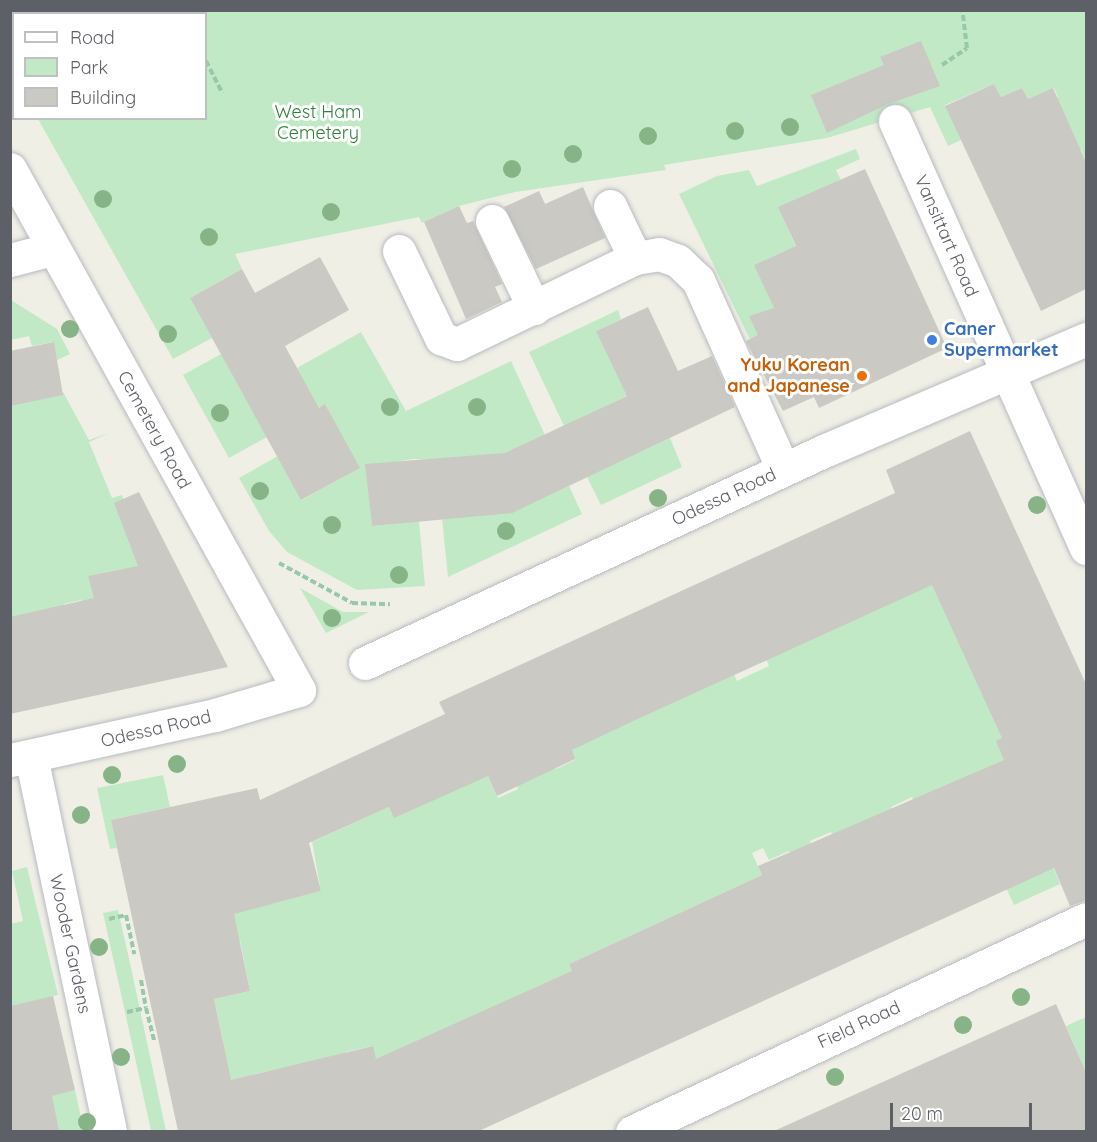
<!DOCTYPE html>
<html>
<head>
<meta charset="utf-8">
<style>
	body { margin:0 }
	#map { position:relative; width:1097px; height:1142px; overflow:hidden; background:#f0efe6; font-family:Quicksand,sans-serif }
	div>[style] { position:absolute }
	.green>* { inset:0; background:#c1e9c5 }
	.building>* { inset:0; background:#cbc9c3 }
	.path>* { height:4px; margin-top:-2px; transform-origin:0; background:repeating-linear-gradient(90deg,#98c8aa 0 6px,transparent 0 9px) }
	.roads { filter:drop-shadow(0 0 2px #b8bbc0) drop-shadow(0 0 2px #b8bbc0) }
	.minor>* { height:33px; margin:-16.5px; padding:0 16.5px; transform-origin:16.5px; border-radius:16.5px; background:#fff }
	.trees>* { width:18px; height:18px; margin:-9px; border-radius:50%; background:#86b487 }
	.dots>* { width:16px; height:16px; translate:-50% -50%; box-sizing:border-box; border:3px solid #fff; border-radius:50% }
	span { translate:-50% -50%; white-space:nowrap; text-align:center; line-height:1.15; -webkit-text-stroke:6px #fff; paint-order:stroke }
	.park-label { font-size:18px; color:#30833a }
	.street-label { font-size:18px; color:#5d6167 }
	.shop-label { font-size:18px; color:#366cbe; font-weight:700 }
	.left { translate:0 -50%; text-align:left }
	.food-label { font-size:18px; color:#c56008; font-weight:700 }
	.right { translate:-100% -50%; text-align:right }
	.frame { position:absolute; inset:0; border:12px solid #5d6167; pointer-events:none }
	.legend { position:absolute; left:12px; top:12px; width:195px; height:108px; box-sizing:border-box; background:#fff; border:2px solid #bec0c2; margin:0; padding:8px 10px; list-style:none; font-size:18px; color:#5d6167 }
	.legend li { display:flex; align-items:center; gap:12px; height:30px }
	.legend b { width:30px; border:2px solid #bec0c2 }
	.scale { position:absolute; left:890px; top:1103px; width:142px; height:27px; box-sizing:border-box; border:3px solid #5d6167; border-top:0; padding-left:8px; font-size:18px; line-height:21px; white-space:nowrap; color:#5d6167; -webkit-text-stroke:4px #fff; paint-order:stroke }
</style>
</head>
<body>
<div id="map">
	<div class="green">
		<i style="clip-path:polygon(10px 11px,1086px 11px,1086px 224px,1069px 169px,1086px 161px,1081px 149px,1064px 157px,1050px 100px,1058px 97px,1054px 88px,1028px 99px,1022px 88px,1001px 97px,994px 84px,945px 105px,961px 140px,948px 146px,930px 107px,827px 138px,664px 165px,666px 170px,515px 192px,459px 206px,422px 223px,419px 217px,235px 254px,242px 269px,190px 298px,212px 338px,173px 359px,38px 119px,206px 118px,206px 14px,14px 14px,13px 73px)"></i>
		<i style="clip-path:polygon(856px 149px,860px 159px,836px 170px,841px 180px,779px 208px,830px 326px,785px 251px,755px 265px,774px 308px,768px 356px,760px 360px,679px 194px,717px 176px,749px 170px,757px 186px)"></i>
		<i style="clip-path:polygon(11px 300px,57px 329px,70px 354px,57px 360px,53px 342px,32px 346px,29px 336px,11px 340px)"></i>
		<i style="clip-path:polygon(618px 310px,621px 319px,596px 331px,645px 387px,564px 426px,529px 352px)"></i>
		<i style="clip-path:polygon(361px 332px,406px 411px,511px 361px,545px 435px,525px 506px,569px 486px,582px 514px,448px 577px,436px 460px,413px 459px,366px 467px,372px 526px,419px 521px,425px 586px,357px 590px,287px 552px,269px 531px,239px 478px,278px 456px,302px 500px,354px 471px,326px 405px,318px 408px,297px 368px)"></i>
		<i style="clip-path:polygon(221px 354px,267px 437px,229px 458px,183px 375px)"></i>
		<i style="clip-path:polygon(63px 392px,89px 440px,109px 433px,89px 442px,112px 498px,122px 495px,144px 553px,173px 560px,178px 569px,155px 582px,123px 569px,89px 576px,104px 639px,92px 642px,81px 600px,64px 604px,65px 611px,10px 617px,10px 406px)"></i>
		<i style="clip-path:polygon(670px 438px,682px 467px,601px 505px,587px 477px)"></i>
		<i style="clip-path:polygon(935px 481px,1034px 699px,1040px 840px,1086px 820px,1086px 840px,1049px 857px,1060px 884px,1014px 905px,970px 811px,940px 859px,912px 797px,891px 807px,895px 815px,836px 842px,831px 832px,810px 841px,839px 905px,819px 915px,789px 851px,769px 860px,763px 848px,752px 853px,762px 875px,569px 964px,592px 1016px,440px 1086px,461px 1131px,450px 1131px,441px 1111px,381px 1088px,372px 1046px,345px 1052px,354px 1094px,278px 1069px,251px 1075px,258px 1115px,193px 1129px,223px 1041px,214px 999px,250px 991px,240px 940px,204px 947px,212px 798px,240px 792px,272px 904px,321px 891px,312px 842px,389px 807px,394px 817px,475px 748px,498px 798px,518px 789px,509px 768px,534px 722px,556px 769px,575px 760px,571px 749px,717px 636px,737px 681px,769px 666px,766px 659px)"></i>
		<i style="clip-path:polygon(300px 588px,343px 612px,369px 612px,326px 633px)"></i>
		<i style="clip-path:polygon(163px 775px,170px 807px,111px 820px,117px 848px,110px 849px,97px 788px)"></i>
		<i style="clip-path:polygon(27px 867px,58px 995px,11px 1006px,10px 924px,23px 921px,12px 871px)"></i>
		<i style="clip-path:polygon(118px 910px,130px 963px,166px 1131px,151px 1131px,125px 1012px,103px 913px)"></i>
		<i style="clip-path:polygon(1086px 1017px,1086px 1072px,1066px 1026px)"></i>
		<i style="clip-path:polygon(75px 1090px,84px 1131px,11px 1131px,10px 1105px)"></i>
	</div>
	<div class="building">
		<i style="clip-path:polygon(921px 41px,940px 86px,888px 104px,827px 133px,811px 95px,884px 65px,880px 57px)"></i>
		<i style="clip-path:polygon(994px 84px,1001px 97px,1022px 88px,1028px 99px,1053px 88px,1086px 162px,1086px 289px,1041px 311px,945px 106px)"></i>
		<i style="clip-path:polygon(865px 169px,947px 348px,819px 408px,814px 397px,783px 411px,746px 341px,758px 335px,749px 316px,774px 308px,754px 265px,796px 246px,778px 207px)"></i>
		<i style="clip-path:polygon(583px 187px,605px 238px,536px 269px,504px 207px,539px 191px,545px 204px)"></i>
		<i style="clip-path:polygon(459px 206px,467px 223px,473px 221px,502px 284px,495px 287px,502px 302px,466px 319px,424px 222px)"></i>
		<i style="clip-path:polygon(320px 257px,349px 310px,285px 346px,319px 408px,325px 404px,360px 468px,301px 500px,190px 298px,242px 269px,255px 293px)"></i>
		<i style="clip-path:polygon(648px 307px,678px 371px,712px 356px,735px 407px,512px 513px,372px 526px,365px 464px,505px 453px,627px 396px,596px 331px)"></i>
		<i style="clip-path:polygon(54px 342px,63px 395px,10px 406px,10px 351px)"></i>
		<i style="clip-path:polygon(evenodd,970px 431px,1086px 684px,1086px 900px,1070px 906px,1054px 868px,479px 1131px,178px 1131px,111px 820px,257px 788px,260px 800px,445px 714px,439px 702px,895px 493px,886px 470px,970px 431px,932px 585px,1002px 738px,996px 741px,1004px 760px,758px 866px,762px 875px,569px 964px,572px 971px,376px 1059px,373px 1046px,231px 1080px,214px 999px,250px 991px,234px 914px,321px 891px,309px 843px,389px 807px,394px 818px,488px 776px,497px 796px,575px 759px,572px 750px,631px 722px,932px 585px)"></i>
		<i style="clip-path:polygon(139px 492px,228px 667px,10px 714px,10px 617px,94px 598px,88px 576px,138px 566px,114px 503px)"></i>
		<i style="clip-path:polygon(53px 996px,75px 1090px,52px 1096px,59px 1131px,10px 1131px,10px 1006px)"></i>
		<i style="clip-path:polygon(1056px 1004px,1086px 1072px,1086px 1131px,774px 1131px)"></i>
	</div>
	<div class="path">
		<i style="left:179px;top:10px;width:4px;rotate:76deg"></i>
		<i style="left:206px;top:61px;width:36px;rotate:63deg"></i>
		<i style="left:942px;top:65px;width:30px;rotate:-34deg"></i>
		<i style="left:967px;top:48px;width:38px;rotate:-97deg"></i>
		<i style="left:279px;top:563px;width:83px;rotate:28.7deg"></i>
		<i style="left:352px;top:603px;width:38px;rotate:2deg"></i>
		<i style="left:109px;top:919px;width:17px;rotate:-13deg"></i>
		<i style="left:126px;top:915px;width:40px;rotate:78deg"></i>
		<i style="left:141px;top:980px;width:28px;rotate:80deg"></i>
		<i style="left:127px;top:1012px;width:19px;rotate:-12deg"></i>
		<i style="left:146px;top:1008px;width:34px;rotate:76deg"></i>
	</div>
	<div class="roads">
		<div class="minor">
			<i style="left:895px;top:121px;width:468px;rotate:65.9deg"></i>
			<i style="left:10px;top:169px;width:596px;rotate:60.98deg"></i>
			<i style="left:299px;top:690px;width:88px;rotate:163.4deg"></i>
			<i style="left:215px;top:715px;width:210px;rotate:167.6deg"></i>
			<i style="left:610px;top:206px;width:58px;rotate:64.3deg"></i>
			<i style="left:492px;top:221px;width:97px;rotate:64.2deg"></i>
			<i style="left:399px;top:251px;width:97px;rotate:64.2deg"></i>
			<i style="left:441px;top:338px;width:17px;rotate:21deg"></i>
			<i style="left:457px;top:344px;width:198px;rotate:-25.8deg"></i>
			<i style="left:635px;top:258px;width:24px;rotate:-9deg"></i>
			<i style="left:659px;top:254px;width:20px;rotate:20deg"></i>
			<i style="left:678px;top:261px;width:28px;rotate:44deg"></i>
			<i style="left:698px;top:280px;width:207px;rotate:65.8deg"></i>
			<i style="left:10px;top:260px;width:43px;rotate:-14.7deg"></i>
			<i style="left:365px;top:663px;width:508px;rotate:-24.8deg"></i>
			<i style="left:826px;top:450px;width:283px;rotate:-23.1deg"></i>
			<i style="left:31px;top:756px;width:384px;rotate:78.1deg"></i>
			<i style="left:632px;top:1132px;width:501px;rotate:-25.13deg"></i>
		</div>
	</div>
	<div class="trees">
		<i style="left:790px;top:127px"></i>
		<i style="left:735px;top:131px"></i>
		<i style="left:648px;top:136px"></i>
		<i style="left:573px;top:154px"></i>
		<i style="left:512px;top:169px"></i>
		<i style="left:103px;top:199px"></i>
		<i style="left:331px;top:212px"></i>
		<i style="left:209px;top:237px"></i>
		<i style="left:70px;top:329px"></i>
		<i style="left:168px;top:334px"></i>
		<i style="left:390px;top:407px"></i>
		<i style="left:477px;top:407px"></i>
		<i style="left:220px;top:413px"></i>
		<i style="left:260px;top:491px"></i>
		<i style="left:658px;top:498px"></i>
		<i style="left:1037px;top:505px"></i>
		<i style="left:332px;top:525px"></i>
		<i style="left:506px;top:531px"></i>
		<i style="left:399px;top:575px"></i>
		<i style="left:332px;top:618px"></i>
		<i style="left:177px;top:764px"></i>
		<i style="left:112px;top:775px"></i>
		<i style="left:81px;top:815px"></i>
		<i style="left:99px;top:947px"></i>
		<i style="left:1021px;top:997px"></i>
		<i style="left:963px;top:1025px"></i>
		<i style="left:121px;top:1057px"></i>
		<i style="left:835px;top:1077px"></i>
		<i style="left:87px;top:1122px"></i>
	</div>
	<div class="dots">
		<i style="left:932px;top:340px;background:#3f7fe0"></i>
		<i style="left:862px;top:376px;background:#e8710a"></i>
	</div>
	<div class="park-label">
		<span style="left:318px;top:123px">West Ham<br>Cemetery</span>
	</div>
	<div class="street-label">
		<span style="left:946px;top:236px;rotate:66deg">Vansittart Road</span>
		<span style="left:154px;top:430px;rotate:61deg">Cemetery Road</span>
		<span style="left:724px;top:497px;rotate:-25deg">Odessa Road</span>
		<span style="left:156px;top:729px;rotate:-13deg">Odessa Road</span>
		<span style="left:70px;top:944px;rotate:78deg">Wooder Gardens</span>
		<span style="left:859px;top:1025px;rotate:-25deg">Field Road</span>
	</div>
	<div class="shop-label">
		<span class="left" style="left:944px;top:340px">Caner<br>Supermarket</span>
	</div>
	<div class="food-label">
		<span class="right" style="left:850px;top:376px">Yuku Korean<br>and Japanese</span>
	</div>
	<div class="frame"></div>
	<ul class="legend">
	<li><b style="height:8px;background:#fff"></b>Road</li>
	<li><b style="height:16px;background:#c1e9c5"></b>Park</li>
	<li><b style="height:16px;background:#cbc9c3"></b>Building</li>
	</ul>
	<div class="scale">20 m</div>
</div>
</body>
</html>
